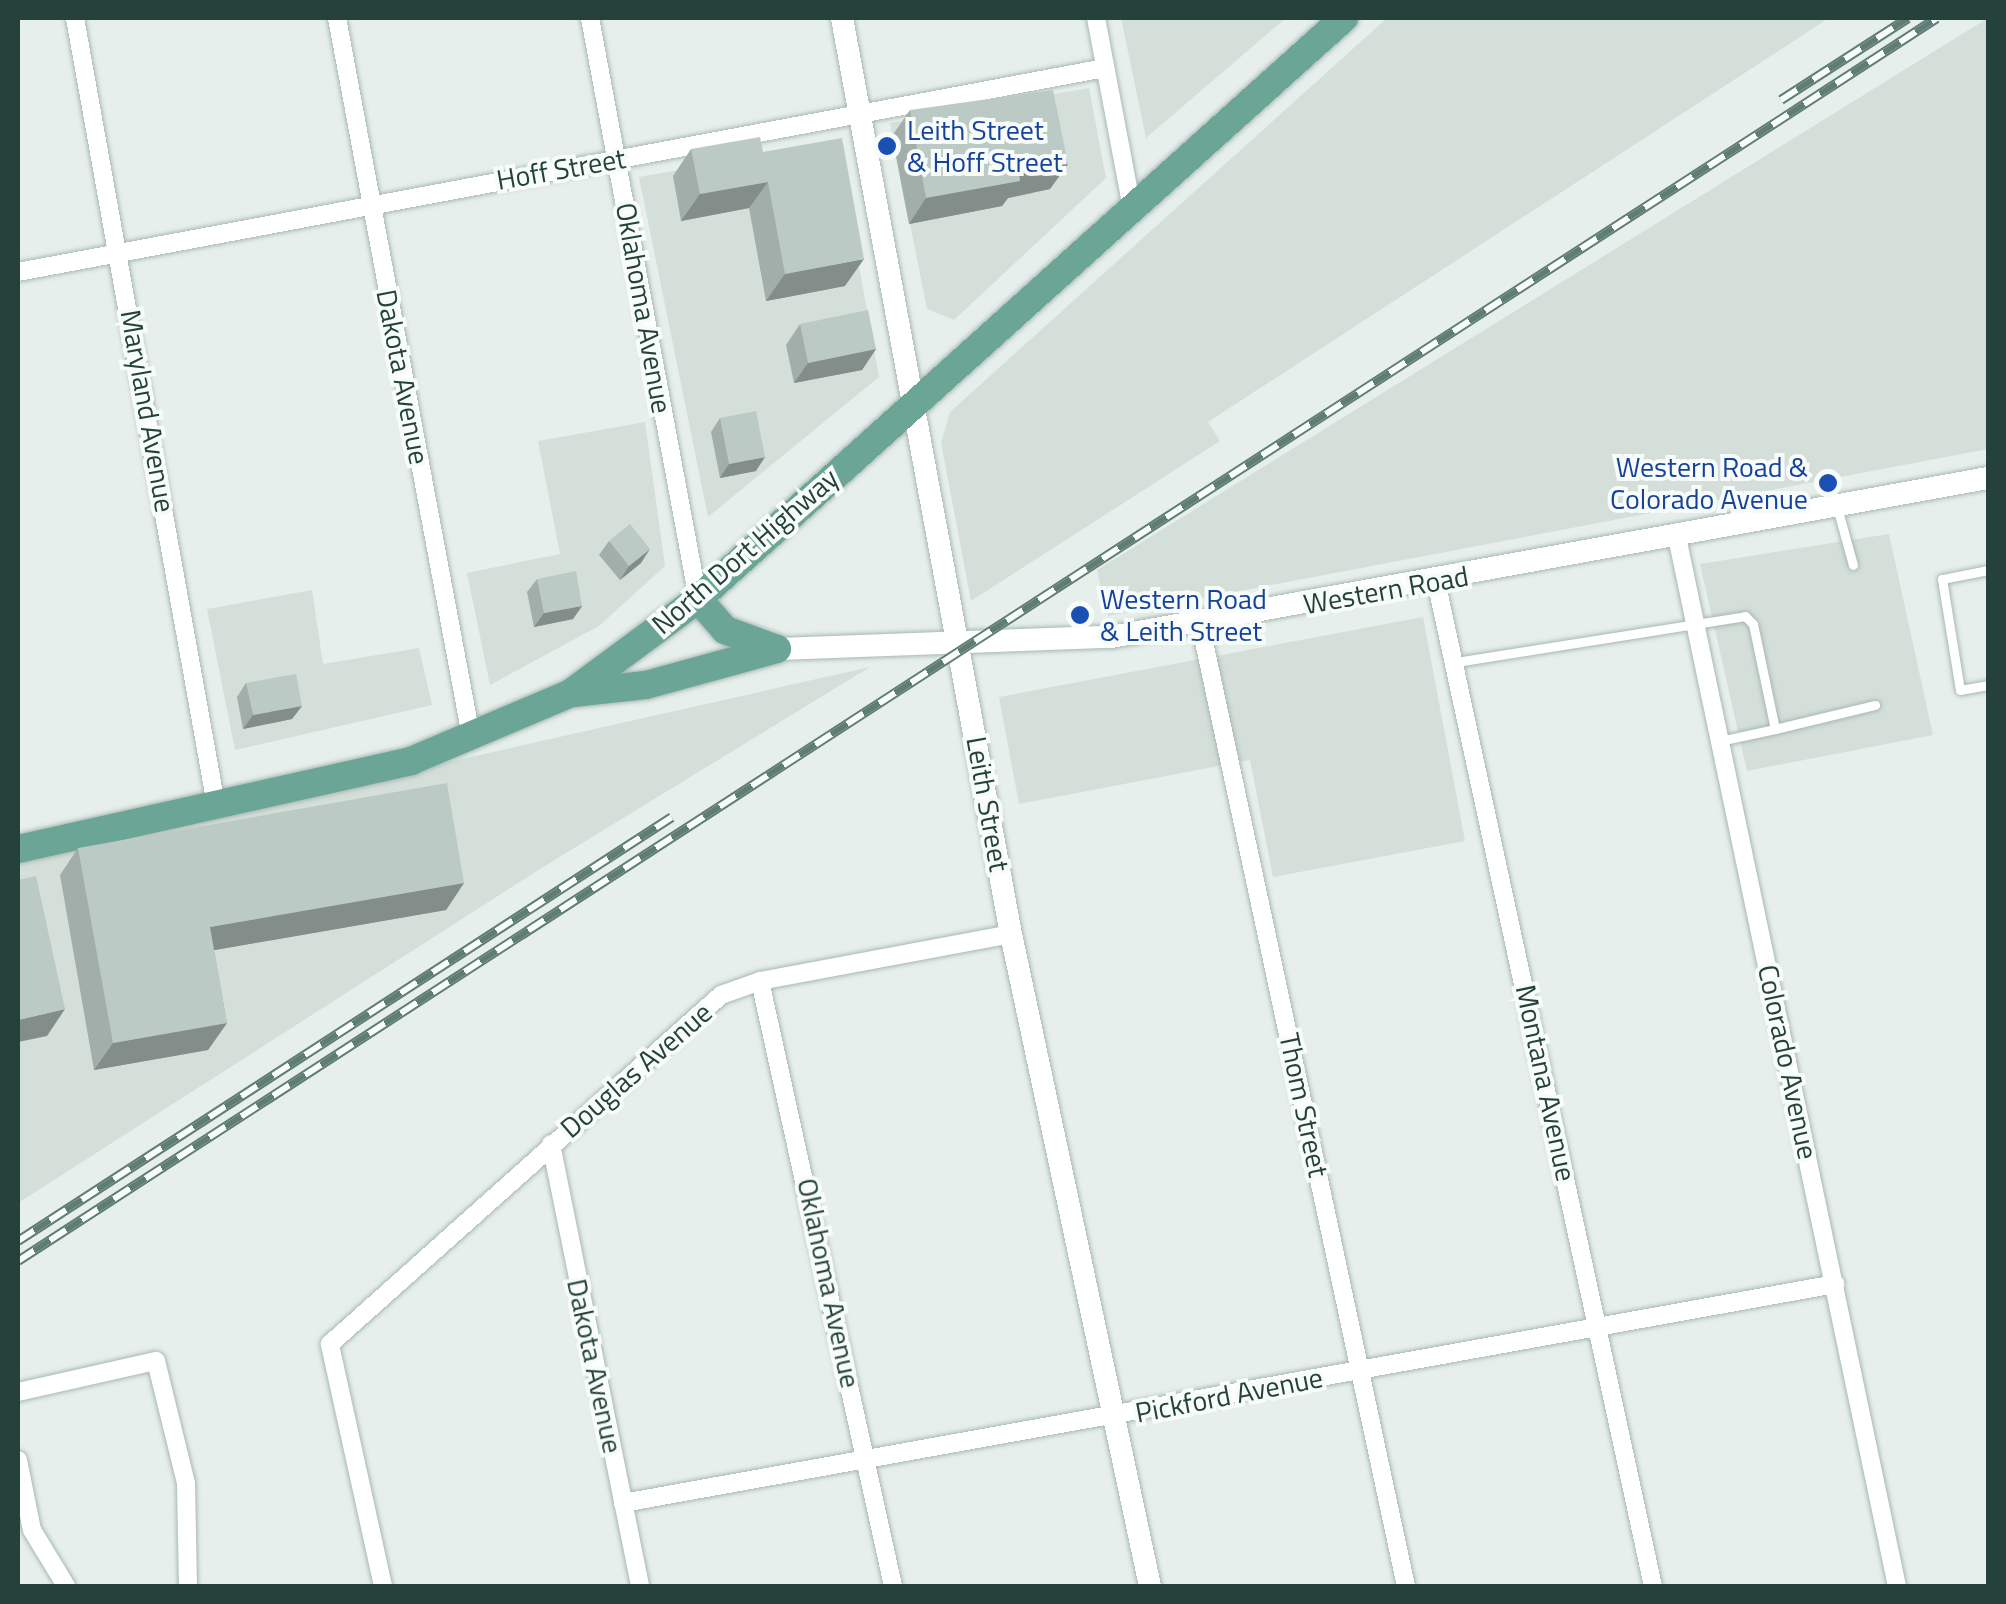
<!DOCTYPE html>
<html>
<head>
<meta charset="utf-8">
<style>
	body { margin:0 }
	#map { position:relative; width:2006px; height:1604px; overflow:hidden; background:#e6efeb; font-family:"Titillium Web",sans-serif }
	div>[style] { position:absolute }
	.built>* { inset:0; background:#d4dfda }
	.roads { filter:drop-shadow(0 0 2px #a8b8b2) drop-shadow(0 0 2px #a8b8b2) }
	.service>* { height:9px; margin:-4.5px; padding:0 4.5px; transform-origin:4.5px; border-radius:4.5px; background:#fff }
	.minor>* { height:18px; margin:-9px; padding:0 9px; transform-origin:9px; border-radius:9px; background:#fff }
	.tertiary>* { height:22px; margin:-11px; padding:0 11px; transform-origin:11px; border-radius:11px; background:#fff }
	.primary>* { height:28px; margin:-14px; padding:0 14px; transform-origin:14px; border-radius:14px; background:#6aa596 }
	.rail>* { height:10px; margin-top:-5px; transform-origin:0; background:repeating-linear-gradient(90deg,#f7fbf9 0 19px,#5f7d75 0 38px); box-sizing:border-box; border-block:2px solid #5f7d75 }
	.wall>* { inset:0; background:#a1aea9 }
	.shaded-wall>* { inset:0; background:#838d89 }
	.building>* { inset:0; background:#bbcac4 }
	.dots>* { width:28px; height:28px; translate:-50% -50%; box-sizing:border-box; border:5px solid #f7fbf9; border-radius:50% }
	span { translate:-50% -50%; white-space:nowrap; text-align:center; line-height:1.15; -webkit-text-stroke:8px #f7fbf9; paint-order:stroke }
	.transit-label { font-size:28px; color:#164399 }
	.left { translate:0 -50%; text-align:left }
	.right { translate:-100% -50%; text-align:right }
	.street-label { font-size:28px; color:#24423a }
	.frame { position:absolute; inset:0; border:20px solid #24423a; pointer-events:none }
</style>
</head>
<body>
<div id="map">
	<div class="built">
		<i style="clip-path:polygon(1121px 18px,1286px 18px,1146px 138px)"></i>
		<i style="clip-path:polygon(1387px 18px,1829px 18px,1208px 422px,1220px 441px,971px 601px,941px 443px,950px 412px)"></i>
		<i style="clip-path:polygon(1988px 18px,1988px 449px,1108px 616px,1097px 570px)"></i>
		<i style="clip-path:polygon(1089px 88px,1106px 178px,954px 320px,927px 309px,890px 123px)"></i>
		<i style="clip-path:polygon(837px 143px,879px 377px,708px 517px,639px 177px)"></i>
		<i style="clip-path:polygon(645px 422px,665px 566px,599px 626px,490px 685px,467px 573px,560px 554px,538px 441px)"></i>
		<i style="clip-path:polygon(1889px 534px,1933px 735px,1747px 771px,1700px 564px)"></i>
		<i style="clip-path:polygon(312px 590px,323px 664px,419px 648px,432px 705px,235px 750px,207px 609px)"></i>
		<i style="clip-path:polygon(1423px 617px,1465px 841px,1273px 877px,1250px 760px,1019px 804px,999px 697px)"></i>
		<i style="clip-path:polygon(870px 667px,540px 869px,18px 1203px,18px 859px)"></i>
	</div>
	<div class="roads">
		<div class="service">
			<i style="left:1837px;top:507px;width:60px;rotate:74.6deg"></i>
			<i style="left:1988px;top:570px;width:47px;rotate:168.9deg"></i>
			<i style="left:1942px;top:579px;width:112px;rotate:80.8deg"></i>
			<i style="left:1960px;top:690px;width:28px;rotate:-10deg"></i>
			<i style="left:1456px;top:662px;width:293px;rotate:-9deg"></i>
			<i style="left:1745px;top:616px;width:11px;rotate:45deg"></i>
			<i style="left:1753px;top:624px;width:107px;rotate:78.2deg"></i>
			<i style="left:1775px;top:729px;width:56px;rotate:167.7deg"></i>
			<i style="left:1775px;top:729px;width:103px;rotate:-13.5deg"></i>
		</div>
		<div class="minor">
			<i style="left:75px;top:18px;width:800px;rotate:79.84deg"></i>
			<i style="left:337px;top:18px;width:730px;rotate:79.43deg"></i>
			<i style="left:590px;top:18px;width:591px;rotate:79.47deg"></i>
			<i style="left:1096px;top:18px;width:193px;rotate:79.3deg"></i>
			<i style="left:18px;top:272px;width:1106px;rotate:-10.63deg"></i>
			<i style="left:1677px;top:537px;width:1072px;rotate:78.16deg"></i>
			<i style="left:1436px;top:581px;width:1028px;rotate:77.82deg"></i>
			<i style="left:1200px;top:623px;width:985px;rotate:77.93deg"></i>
			<i style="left:760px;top:981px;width:619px;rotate:77.6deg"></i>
			<i style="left:551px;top:1144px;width:451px;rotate:78.6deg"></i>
			<i style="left:18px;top:1392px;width:141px;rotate:-12.7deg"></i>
			<i style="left:156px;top:1361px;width:126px;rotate:76.2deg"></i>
			<i style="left:186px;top:1483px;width:103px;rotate:88.9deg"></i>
			<i style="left:18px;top:1460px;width:71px;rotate:78.7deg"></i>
			<i style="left:32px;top:1530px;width:66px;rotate:58.7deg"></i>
			<i style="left:623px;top:1503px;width:1232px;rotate:-10.24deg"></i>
			<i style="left:383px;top:1586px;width:248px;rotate:-102.4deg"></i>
			<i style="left:330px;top:1344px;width:524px;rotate:-41.75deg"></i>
			<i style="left:721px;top:995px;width:41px;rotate:-19.7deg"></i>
			<i style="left:760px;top:981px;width:255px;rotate:-10.6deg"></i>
		</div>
		<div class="tertiary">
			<i style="left:842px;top:18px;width:931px;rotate:79.55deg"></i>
			<i style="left:1011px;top:934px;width:667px;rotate:77.97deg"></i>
			<i style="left:777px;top:649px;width:334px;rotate:-2.1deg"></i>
			<i style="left:1111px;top:637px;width:891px;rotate:-10.28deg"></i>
		</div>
		<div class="primary">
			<i style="left:698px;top:599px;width:41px;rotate:48.9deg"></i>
			<i style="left:725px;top:630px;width:55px;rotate:20.1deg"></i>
			<i style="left:573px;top:693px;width:73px;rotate:-6.3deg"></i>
			<i style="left:646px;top:685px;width:136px;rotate:-15.4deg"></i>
			<i style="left:18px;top:849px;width:403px;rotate:-12.6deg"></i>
			<i style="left:411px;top:761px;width:174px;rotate:-23deg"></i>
			<i style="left:571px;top:693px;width:158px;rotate:-36.5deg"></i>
			<i style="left:698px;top:599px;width:869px;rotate:-41.97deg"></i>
		</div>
	</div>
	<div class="rail">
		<i style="left:1781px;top:100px;width:151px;rotate:-32.8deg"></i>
		<i style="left:18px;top:1241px;width:779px;rotate:-32.96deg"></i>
		<i style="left:18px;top:1261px;width:2286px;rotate:-32.93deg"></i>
	</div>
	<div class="wall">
		<i style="clip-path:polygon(910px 110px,1068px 164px,1050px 189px,1008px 198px,1002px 206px,909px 224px,892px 136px)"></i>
		<i style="clip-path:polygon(691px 149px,763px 152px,845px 286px,766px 301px,749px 208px,681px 221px,673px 176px)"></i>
		<i style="clip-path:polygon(800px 324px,876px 349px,862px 370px,794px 383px,786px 345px)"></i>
		<i style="clip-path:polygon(720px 418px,756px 471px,720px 478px,711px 432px)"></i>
		<i style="clip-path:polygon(609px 541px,641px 563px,620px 580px,599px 555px)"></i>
		<i style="clip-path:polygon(537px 579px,582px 606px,573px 619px,534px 627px,527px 592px)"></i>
		<i style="clip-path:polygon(246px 683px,302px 706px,292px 719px,243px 729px,237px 697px)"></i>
		<i style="clip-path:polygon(78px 848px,464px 883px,446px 910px,214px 950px,227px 1023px,208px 1050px,94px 1070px,60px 875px)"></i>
	</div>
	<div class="shaded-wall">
		<i style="clip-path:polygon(1068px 164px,1050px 189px,1008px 198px,1002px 206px,909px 224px,926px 198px,1019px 174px)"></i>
		<i style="clip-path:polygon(768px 182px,749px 208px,681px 221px,700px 194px)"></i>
		<i style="clip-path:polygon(864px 259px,845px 286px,766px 301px,785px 274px)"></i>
		<i style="clip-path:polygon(876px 349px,862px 370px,794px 383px,808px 363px)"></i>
		<i style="clip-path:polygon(765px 457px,756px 471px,720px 478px,729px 464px)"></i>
		<i style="clip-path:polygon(650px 549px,641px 563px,620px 580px,629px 566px)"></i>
		<i style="clip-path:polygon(582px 606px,573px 619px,534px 627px,544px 613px)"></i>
		<i style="clip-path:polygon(302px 706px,292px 719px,243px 729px,253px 715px)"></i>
		<i style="clip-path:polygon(464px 883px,446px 910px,192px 954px,210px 927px)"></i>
		<i style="clip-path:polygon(65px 1009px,47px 1036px,18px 1042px,18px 1020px)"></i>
		<i style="clip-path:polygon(227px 1023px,208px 1050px,94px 1070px,113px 1043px)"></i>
	</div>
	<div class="building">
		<i style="clip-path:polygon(1053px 90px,1068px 164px,1019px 174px,1020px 181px,926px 198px,910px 110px)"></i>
		<i style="clip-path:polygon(760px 137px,763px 152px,842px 138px,864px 259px,785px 274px,768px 182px,700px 194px,691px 149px)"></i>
		<i style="clip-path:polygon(868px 310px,876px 349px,808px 363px,800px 324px)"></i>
		<i style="clip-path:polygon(756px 411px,765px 457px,729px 464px,720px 418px)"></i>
		<i style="clip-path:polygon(630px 524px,650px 549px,629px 566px,609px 541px)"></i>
		<i style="clip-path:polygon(576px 571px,582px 606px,544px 613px,537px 579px)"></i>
		<i style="clip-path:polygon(296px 674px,302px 706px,253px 715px,246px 683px)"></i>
		<i style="clip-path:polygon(447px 783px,464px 883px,210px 927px,227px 1023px,113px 1043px,78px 848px)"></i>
		<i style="clip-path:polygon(36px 876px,65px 1009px,18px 1020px,18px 880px)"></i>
	</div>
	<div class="dots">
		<i style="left:887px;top:146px;background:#1a4fb4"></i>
		<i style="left:1828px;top:483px;background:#1a4fb4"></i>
		<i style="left:1080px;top:615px;background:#1a4fb4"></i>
	</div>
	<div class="transit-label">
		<span class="left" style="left:907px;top:146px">Leith Street<br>&amp; Hoff Street</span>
		<span class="right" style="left:1808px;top:483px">Western Road &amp;<br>Colorado Avenue</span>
		<span class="left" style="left:1100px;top:615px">Western Road<br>&amp; Leith Street</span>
	</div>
	<div class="street-label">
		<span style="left:561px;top:169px;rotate:-10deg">Hoff Street</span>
		<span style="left:644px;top:308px;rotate:80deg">Oklahoma Avenue</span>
		<span style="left:403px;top:377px;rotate:79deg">Dakota Avenue</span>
		<span style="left:148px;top:411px;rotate:80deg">Maryland Avenue</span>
		<span style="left:745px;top:551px;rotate:-41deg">North Dort Highway</span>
		<span style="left:1386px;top:590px;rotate:-10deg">Western Road</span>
		<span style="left:988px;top:804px;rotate:80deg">Leith Street</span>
		<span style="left:1788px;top:1062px;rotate:78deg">Colorado Avenue</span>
		<span style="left:636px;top:1070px;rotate:-41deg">Douglas Avenue</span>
		<span style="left:1546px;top:1083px;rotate:78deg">Montana Avenue</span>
		<span style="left:1304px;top:1105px;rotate:78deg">Thom Street</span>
		<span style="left:829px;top:1283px;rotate:78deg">Oklahoma Avenue</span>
		<span style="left:595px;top:1366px;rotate:78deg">Dakota Avenue</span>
		<span style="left:1229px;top:1395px;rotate:-11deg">Pickford Avenue</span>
	</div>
	<div class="frame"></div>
</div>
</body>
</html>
